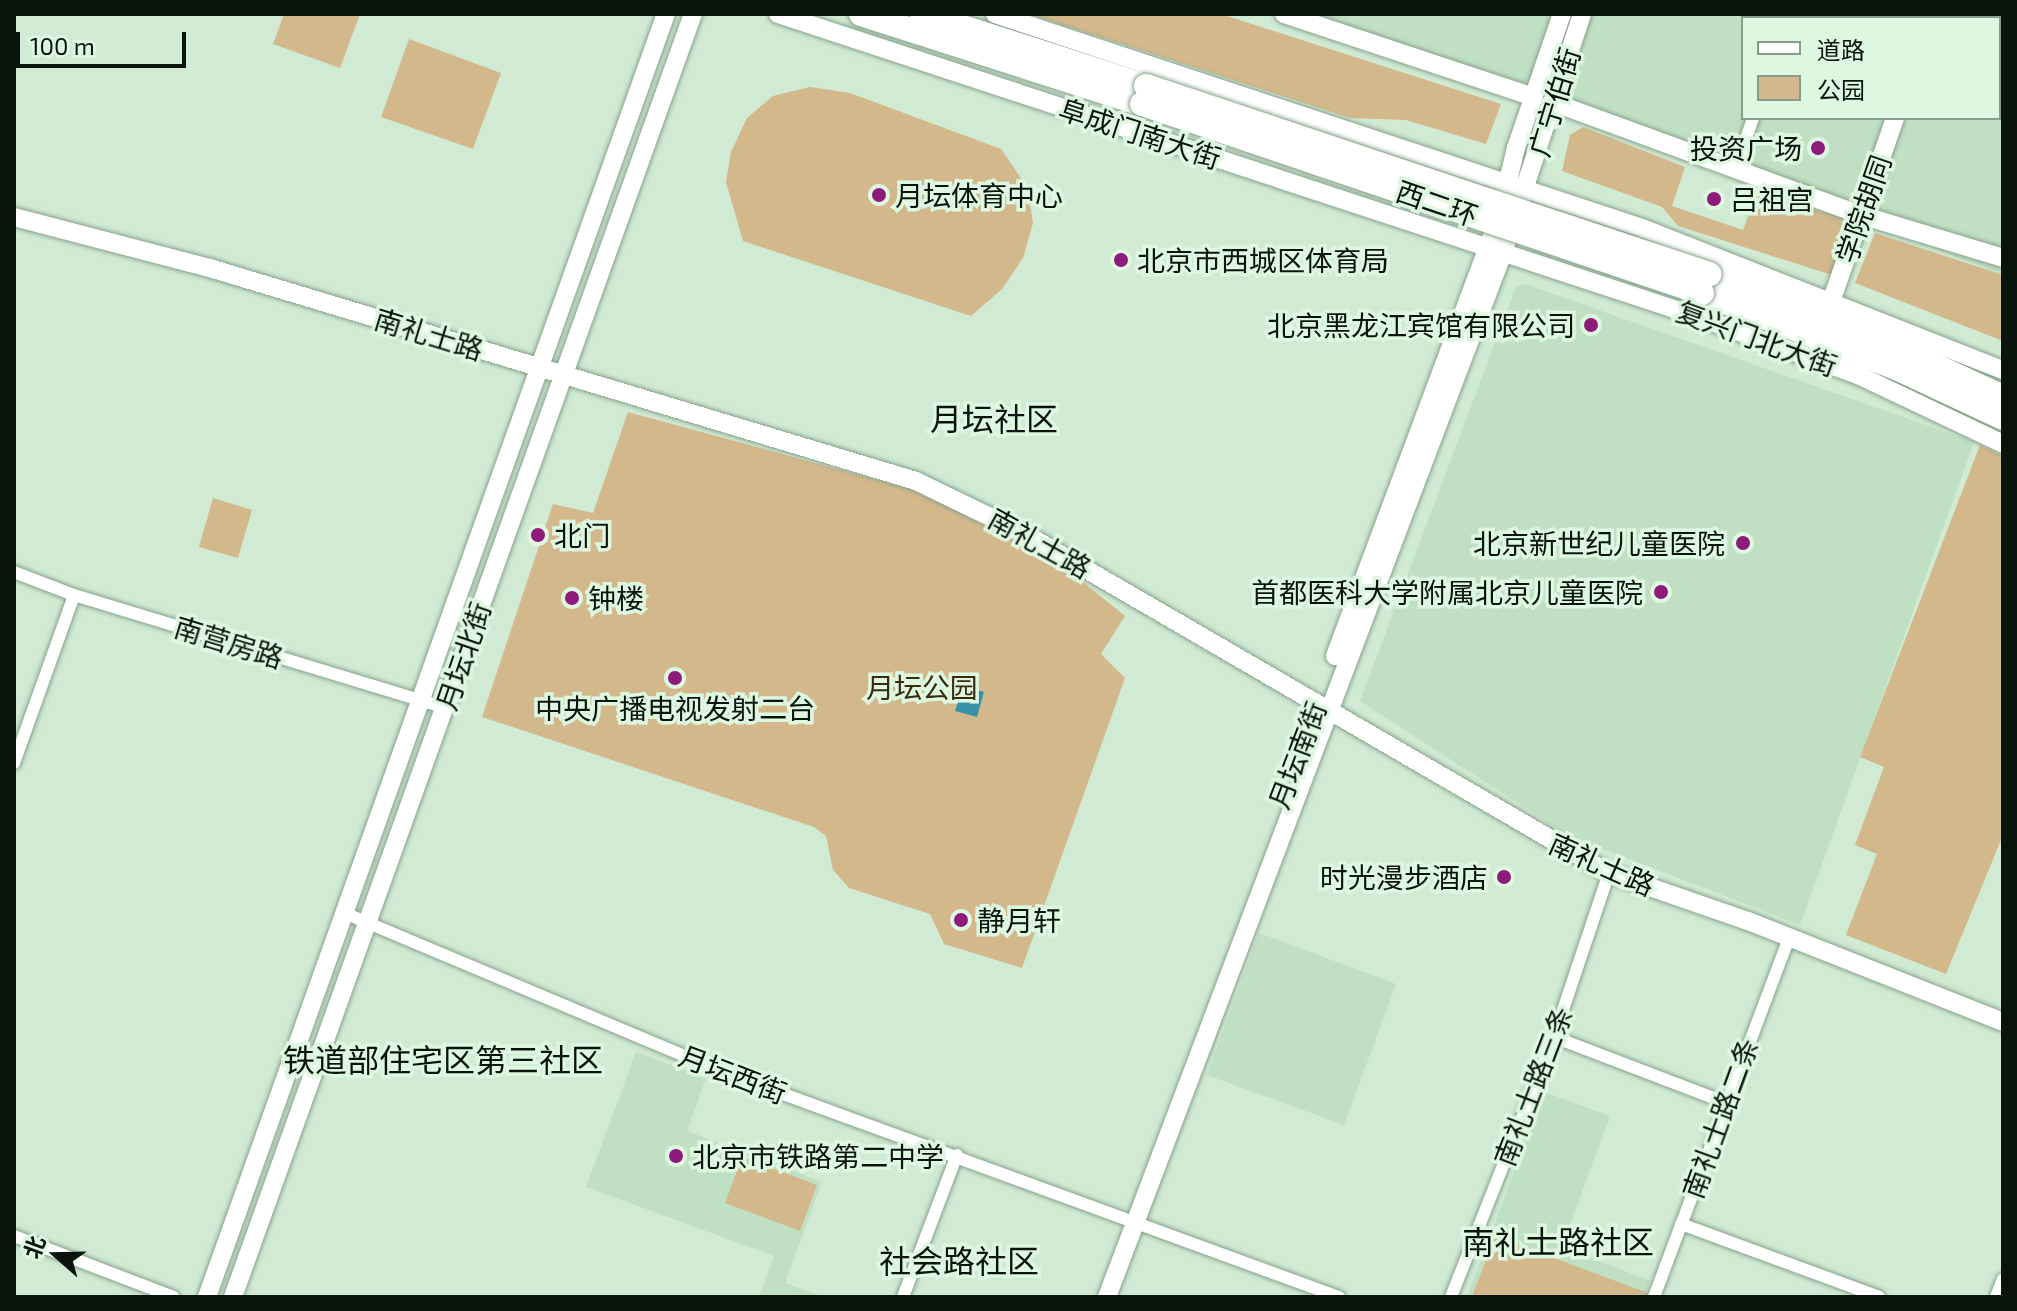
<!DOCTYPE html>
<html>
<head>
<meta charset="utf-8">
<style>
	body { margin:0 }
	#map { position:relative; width:2017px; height:1311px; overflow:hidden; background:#d0ead3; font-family:"Exo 2","Noto Sans SC",sans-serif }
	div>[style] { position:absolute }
	.built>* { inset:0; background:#c0e0c3 }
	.green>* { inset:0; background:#d3b88c }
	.water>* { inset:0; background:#3792a7 }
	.roads { filter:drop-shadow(0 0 2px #88a18b) drop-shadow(0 0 2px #88a18b) }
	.street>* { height:12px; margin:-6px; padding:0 6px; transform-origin:6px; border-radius:6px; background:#fff }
	.secondary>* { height:18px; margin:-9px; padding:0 9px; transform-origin:9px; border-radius:9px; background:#fff }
	.highway>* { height:24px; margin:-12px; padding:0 12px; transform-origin:12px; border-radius:12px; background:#fff }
	.bridges { filter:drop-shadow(0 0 2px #88a18b) drop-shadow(0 0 2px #88a18b) }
	.highway-bridge>* { height:24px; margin:-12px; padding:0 12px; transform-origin:12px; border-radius:12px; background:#fff }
	.dots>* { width:22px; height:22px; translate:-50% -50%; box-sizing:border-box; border:4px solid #ddf7e0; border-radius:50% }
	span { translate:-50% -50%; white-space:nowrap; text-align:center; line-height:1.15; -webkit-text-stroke:7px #ddf7e0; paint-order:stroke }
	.street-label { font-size:28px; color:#0b140c }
	.poi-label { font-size:28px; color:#0b140c }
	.right { translate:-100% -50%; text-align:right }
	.left { translate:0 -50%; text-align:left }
	.park-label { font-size:28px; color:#39290d }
	.quarter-label { font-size:32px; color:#0b140c }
	.frame { position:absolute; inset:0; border:16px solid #0b140c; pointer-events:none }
	.legend { position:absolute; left:1741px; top:16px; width:260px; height:104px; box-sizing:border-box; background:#ddf7e0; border:2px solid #899c8b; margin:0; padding:10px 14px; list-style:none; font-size:24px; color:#0b140c }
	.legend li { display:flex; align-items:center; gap:16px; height:40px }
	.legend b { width:40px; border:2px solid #899c8b }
	.north { position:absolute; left:16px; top:1215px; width:80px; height:80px; -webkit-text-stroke:6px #ddf7e0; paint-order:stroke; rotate:290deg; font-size:22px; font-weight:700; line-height:32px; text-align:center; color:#0b140c }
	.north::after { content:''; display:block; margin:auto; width:28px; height:36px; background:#0b140c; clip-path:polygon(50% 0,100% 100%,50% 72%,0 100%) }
	.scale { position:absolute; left:16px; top:32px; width:170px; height:36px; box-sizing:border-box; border:4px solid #0b140c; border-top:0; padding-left:10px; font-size:24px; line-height:28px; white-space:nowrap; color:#0b140c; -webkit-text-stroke:6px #ddf7e0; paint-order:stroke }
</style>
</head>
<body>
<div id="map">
	<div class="built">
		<i style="clip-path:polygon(evenodd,1279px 14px,2003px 14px,2003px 275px,1552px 102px,1279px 14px,1743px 18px,1999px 18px,1999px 118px,1743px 118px,1743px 18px)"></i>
		<i style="clip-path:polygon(1525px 284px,1974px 442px,1800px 925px,1567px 835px,1360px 701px,1516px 287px)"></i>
		<i style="clip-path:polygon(1259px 933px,1396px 984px,1344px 1125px,1207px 1075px)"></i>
		<i style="clip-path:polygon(636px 1052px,706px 1078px,687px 1131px,822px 1182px,785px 1283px,823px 1297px,759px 1297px,774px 1256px,586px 1187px)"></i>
		<i style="clip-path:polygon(1544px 1092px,1610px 1116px,1562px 1246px,1650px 1281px,1644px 1297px,1467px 1297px)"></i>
	</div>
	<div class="green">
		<i style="clip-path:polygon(284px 14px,360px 14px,340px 68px,273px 44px)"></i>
		<i style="clip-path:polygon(1029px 14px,1221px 14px,1501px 104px,1486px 144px,1406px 120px,1350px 118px)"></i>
		<i style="clip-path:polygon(409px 39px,501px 73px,473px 149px,381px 117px)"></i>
		<i style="clip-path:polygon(810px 87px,850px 93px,1001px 149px,1027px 187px,1033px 223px,1023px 258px,1002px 289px,971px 316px,743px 241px,726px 182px,731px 152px,747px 118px,773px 96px)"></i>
		<i style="clip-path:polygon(1583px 127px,1685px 167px,1672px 206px,1743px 230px,1757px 192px,1852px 221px,1835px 276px,1678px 226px,1662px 207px,1562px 171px,1570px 135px)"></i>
		<i style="clip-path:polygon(1875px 233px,2003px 275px,2003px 341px,1855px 283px)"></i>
		<i style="clip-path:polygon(628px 412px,925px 493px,1041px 548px,1125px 616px,1101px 654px,1125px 678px,1022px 968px,944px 944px,930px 914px,849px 888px,833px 870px,826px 836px,814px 827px,482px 717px,553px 504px,593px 513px)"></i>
		<i style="clip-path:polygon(1980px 445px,2003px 456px,2003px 835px,1946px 974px,1846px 935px,1877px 854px,1855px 845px,1884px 767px,1860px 757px)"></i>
		<i style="clip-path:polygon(213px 498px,252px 510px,238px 558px,199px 547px)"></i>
		<i style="clip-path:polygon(742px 1157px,817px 1185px,800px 1231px,725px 1203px)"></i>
		<i style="clip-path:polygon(1495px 1236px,1648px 1293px,1647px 1297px,1472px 1297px)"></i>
	</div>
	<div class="water">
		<i style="clip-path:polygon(954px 684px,984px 692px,977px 717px,955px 711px,959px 698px,951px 695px)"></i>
	</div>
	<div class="roads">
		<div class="street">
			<i style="left:1797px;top:14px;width:11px;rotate:22deg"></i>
			<i style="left:1736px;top:168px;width:53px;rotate:-71.2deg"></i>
			<i style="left:14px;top:572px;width:64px;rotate:21deg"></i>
			<i style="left:74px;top:595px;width:388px;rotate:16.9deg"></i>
			<i style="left:14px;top:763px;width:178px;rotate:-70.3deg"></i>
			<i style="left:347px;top:914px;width:408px;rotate:22.8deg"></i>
			<i style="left:723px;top:1072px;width:656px;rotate:20.07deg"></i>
			<i style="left:1554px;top:1037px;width:182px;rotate:20.9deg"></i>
			<i style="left:1681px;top:1224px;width:211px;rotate:20.2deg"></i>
			<i style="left:14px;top:1236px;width:171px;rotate:20.9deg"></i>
			<i style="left:903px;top:1297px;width:152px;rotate:-69.2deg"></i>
			<i style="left:1451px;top:1297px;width:280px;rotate:-68.4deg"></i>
			<i style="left:1554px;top:1037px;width:173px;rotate:-71.5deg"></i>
			<i style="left:1654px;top:1297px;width:381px;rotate:-69.4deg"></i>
			<i style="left:1996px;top:1297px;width:19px;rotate:-69deg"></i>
		</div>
		<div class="secondary">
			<i style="left:778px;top:14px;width:963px;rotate:18.21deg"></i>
			<i style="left:1693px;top:315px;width:176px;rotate:20deg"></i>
			<i style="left:1858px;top:375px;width:161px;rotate:25.4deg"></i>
			<i style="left:995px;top:14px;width:681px;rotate:18.3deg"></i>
			<i style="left:1642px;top:228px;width:388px;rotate:21.5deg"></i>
			<i style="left:1284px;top:14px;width:263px;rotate:18.4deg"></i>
			<i style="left:1933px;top:18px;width:4px;rotate:-63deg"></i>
			<i style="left:1552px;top:102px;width:329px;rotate:20.1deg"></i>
			<i style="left:1861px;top:215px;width:148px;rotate:16.8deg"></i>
			<i style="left:14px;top:217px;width:206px;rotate:14.6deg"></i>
			<i style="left:213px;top:269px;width:734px;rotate:16.78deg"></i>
			<i style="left:916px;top:481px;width:123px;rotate:25.9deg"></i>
			<i style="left:1027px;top:535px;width:673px;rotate:30.15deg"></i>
			<i style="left:1609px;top:873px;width:147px;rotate:19.1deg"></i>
			<i style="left:1748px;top:921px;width:274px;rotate:21.6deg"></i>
			<i style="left:1832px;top:299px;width:192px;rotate:-70.8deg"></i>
			<i style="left:1335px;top:656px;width:472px;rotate:-69.5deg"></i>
			<i style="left:1500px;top:214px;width:68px;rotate:-76.4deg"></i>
			<i style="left:1516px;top:148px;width:142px;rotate:-71.1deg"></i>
			<i style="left:207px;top:1297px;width:1363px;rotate:-70.32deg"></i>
			<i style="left:233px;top:1297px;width:1363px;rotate:-70.28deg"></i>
			<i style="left:1107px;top:1297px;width:1120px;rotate:-69.23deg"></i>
			<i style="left:1504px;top:250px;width:249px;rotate:-71.7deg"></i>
		</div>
		<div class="highway">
			<i style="left:861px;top:14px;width:295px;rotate:17.8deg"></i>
			<i style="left:922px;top:14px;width:235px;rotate:17.8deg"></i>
			<i style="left:1709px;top:274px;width:202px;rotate:21.5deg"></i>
			<i style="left:1897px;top:348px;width:117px;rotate:24.8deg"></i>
			<i style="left:1702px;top:293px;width:206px;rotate:21.1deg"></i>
			<i style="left:1894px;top:367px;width:120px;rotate:25.1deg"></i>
		</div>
	</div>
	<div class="bridges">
		<div class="highway-bridge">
			<i style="left:1146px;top:86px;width:594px;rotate:18.47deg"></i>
			<i style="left:1142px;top:104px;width:591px;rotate:18.65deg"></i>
		</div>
	</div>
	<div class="dots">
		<i style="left:1818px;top:148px;background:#8e1b7c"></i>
		<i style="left:879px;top:195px;background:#8e1b7c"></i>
		<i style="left:1714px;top:199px;background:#8e1b7c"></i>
		<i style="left:1121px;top:260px;background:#8e1b7c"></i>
		<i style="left:1591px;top:325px;background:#8e1b7c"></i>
		<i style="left:538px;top:535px;background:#8e1b7c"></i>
		<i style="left:1743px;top:543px;background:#8e1b7c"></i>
		<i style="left:1661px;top:592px;background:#8e1b7c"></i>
		<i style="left:572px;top:598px;background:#8e1b7c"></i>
		<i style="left:675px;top:678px;background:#8e1b7c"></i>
		<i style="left:1504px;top:877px;background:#8e1b7c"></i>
		<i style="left:961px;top:920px;background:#8e1b7c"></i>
		<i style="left:676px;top:1156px;background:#8e1b7c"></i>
	</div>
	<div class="street-label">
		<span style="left:1554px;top:102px;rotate:-73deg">广宁伯街</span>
		<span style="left:1140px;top:133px;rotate:18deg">阜成门南大街</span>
		<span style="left:1437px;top:203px;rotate:19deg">西二环</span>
		<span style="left:1863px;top:209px;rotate:-71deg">学院胡同</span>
		<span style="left:429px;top:334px;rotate:17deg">南礼士路</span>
		<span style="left:1757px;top:338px;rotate:20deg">复兴门北大街</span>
		<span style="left:1040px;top:543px;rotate:29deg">南礼士路</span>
		<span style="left:229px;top:642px;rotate:17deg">南营房路</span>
		<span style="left:463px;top:656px;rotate:-71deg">月坛北街</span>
		<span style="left:1297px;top:755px;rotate:-69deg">月坛南街</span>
		<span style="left:1602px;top:864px;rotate:24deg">南礼士路</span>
		<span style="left:733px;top:1074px;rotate:21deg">月坛西街</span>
		<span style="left:1533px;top:1086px;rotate:-69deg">南礼士路三条</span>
		<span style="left:1720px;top:1118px;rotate:-70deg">南礼士路二条</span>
	</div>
	<div class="poi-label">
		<span class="right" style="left:1802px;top:148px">投资广场</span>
		<span class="left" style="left:895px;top:195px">月坛体育中心</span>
		<span class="left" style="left:1730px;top:199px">吕祖宫</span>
		<span class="left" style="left:1137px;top:260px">北京市西城区体育局</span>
		<span class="right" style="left:1575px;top:325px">北京黑龙江宾馆有限公司</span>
		<span class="left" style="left:554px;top:535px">北门</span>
		<span class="right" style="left:1725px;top:543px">北京新世纪儿童医院</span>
		<span class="right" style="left:1643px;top:592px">首都医科大学附属北京儿童医院</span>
		<span class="left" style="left:588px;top:598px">钟楼</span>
		<span style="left:675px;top:708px">中央广播电视发射二台</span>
		<span class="right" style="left:1488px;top:877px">时光漫步酒店</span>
		<span class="left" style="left:977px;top:920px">静月轩</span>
		<span class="left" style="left:692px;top:1156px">北京市铁路第二中学</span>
	</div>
	<div class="park-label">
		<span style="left:922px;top:687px">月坛公园</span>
	</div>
	<div class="quarter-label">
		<span style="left:994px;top:418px">月坛社区</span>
		<span style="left:443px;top:1059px">铁道部住宅区第三社区</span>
		<span style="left:1558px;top:1241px">南礼士路社区</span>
		<span style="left:959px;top:1260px">社会路社区</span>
	</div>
	<div class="frame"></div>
	<ul class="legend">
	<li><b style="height:10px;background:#fff"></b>道路</li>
	<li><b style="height:22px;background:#d3b88c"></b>公园</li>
	</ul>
	<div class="north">北</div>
	<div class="scale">100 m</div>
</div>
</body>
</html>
